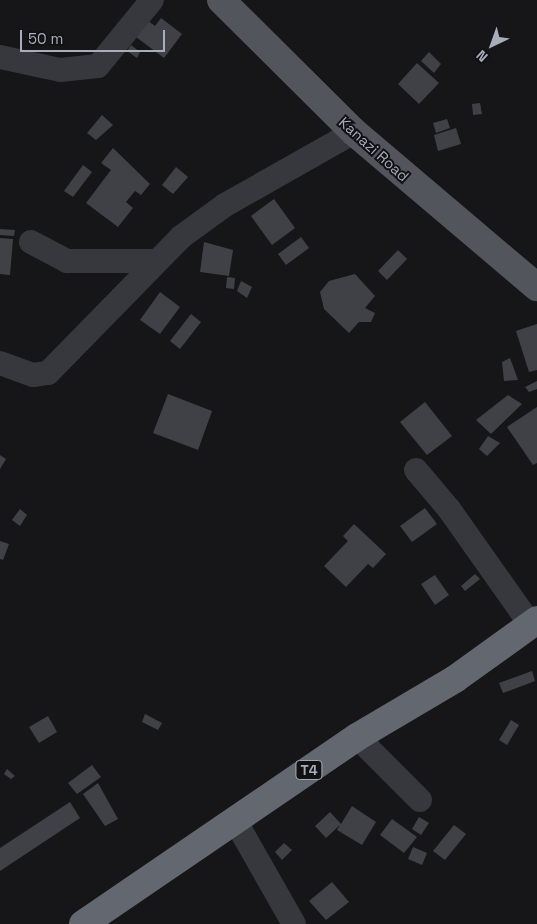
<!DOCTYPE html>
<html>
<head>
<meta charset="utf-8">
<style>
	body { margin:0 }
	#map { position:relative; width:537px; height:924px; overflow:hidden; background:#161619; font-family:"Space Grotesk",sans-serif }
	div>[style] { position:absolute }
	.building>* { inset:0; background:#404146 }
	.minor>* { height:24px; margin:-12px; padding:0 12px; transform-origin:12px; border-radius:12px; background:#37383e }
	.major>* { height:28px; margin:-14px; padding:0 14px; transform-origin:14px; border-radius:14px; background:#53555d }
	.highway>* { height:28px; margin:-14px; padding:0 14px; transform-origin:14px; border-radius:14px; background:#63676f }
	span { translate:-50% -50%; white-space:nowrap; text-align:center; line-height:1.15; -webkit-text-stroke:4px #111114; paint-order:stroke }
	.shield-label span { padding:1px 4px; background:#111114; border:1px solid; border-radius:4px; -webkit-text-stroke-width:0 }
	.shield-label { font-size:14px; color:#a7aeba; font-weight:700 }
	.street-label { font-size:15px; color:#a7aeba }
	.north { position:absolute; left:467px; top:20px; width:50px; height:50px; -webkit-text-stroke:4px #111114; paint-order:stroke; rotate:222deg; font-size:14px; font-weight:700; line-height:20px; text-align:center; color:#a7aeba }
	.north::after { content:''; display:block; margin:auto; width:18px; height:22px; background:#a7aeba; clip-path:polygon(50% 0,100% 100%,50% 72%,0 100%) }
	.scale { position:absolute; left:20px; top:30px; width:145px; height:22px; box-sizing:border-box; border:2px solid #a7aeba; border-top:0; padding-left:6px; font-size:15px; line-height:18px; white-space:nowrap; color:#a7aeba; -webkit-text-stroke:4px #111114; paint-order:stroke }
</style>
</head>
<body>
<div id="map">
	<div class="building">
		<i style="clip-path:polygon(161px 18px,182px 34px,164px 58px,136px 37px,148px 21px,155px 26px)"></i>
		<i style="clip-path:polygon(131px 45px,140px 52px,137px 58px,127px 51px)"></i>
		<i style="clip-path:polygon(429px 52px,441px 64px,434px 73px,421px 61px)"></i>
		<i style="clip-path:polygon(417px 63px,439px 83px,419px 104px,398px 84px)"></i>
		<i style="clip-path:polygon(480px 103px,482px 114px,473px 115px,472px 104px)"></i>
		<i style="clip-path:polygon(102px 115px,113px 125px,96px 140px,87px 133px)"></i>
		<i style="clip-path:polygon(447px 119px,450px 128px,436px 133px,433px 123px)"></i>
		<i style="clip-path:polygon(456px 128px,461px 144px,438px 151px,434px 135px)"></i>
		<i style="clip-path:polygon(113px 148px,150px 184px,141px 195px,135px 191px,126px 202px,133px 208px,118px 227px,86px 203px,111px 170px,101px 163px)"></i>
		<i style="clip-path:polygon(83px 165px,92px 172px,73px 197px,64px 191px)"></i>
		<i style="clip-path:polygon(176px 167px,188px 177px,173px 194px,162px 185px)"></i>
		<i style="clip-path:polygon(274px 199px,295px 228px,272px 245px,251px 216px)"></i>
		<i style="clip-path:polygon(0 229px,15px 230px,14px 236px,0 235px)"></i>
		<i style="clip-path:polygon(301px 237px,309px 248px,286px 265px,278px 254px)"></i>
		<i style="clip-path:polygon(0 238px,13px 239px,10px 275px,0 274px)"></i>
		<i style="clip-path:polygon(204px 242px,233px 250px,229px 276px,200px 272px)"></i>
		<i style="clip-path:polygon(398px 250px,407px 259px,387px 280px,378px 271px)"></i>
		<i style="clip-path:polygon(355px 274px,375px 296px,365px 308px,375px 313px,371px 322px,359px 322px,349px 333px,324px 309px,320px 292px,329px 281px)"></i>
		<i style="clip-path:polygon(227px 277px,235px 278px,234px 289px,226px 288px)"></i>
		<i style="clip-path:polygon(241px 281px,252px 287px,247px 298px,237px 291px)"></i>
		<i style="clip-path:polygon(160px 292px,180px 307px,160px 334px,140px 320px)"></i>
		<i style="clip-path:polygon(191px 314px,201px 322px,180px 349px,170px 341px)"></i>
		<i style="clip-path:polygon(537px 324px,537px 370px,529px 372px,516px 331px)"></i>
		<i style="clip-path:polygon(510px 358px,518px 380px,504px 381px,502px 362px)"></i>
		<i style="clip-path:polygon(537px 381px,537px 389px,529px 392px,525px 387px)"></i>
		<i style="clip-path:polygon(168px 394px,212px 411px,198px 450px,153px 433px)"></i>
		<i style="clip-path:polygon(508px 395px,522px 404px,491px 434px,476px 420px)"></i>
		<i style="clip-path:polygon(425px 402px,452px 436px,427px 455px,400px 422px)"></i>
		<i style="clip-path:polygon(537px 407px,537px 463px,533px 465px,507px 427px)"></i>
		<i style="clip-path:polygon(488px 436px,500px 443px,487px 456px,479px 449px)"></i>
		<i style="clip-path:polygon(0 455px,6px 459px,0 469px)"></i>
		<i style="clip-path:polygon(425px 508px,437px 524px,412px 542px,400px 526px)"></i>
		<i style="clip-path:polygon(20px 509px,27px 515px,20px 526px,12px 520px)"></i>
		<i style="clip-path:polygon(354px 524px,386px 554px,373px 568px,368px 564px,346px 587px,324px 566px,348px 541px,343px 536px)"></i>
		<i style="clip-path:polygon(0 541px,9px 544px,3px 560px,0 559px)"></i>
		<i style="clip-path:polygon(475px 574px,480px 579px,465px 591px,461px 586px)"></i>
		<i style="clip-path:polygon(435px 575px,449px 595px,435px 605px,421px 584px)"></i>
		<i style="clip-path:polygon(532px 671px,535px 681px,503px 693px,499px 683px)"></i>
		<i style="clip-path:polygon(145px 714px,162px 723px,158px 730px,142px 722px)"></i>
		<i style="clip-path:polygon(48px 716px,57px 732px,39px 743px,29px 727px)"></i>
		<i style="clip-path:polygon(511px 720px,519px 725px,507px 745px,499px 740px)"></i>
		<i style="clip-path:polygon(92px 765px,101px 777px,77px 794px,68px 783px)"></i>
		<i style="clip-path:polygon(7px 769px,15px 776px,11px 779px,4px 774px)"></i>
		<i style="clip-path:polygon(98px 783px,118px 819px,105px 826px,83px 794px)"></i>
		<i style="clip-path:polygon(70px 802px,80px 818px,0 871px,0 848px)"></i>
		<i style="clip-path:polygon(352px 806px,376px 822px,362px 845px,337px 830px,340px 825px,326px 838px,315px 826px,330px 812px,341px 824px)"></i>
		<i style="clip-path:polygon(419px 817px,429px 823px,421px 835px,412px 829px)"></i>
		<i style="clip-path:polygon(392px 819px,417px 837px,404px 853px,380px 835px)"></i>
		<i style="clip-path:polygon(454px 825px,466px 834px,445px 860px,433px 851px)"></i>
		<i style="clip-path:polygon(284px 843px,292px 850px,282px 860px,275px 852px)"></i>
		<i style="clip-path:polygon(413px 847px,427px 853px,422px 865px,408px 859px)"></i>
		<i style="clip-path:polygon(332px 882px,349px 902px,326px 920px,309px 901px)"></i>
	</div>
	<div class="minor">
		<i style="left:0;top:57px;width:61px;rotate:12.2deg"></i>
		<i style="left:60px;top:70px;width:38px;rotate:-6deg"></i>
		<i style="left:98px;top:66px;width:85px;rotate:-50.7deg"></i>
		<i style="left:31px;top:242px;width:41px;rotate:27.8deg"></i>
		<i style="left:67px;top:261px;width:88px"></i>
		<i style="left:0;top:363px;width:35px;rotate:20deg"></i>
		<i style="left:33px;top:375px;width:15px;rotate:-8deg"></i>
		<i style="left:48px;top:373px;width:190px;rotate:-45.6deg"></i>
		<i style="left:181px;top:237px;width:54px;rotate:-36deg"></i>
		<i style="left:225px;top:205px;width:148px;rotate:-29.5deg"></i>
		<i style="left:416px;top:470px;width:51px;rotate:49.8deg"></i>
		<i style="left:449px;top:509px;width:141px;rotate:54.8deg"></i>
		<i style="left:357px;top:737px;width:89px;rotate:45deg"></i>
		<i style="left:236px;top:822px;width:117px;rotate:60.4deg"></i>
	</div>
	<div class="major">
		<i style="left:221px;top:0;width:187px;rotate:44.8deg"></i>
		<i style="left:354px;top:132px;width:240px;rotate:40.3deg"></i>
	</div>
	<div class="highway">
		<i style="left:83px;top:924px;width:332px;rotate:-34.3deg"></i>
		<i style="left:357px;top:737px;width:114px;rotate:-30.6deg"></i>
		<i style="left:455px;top:679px;width:101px;rotate:-35.7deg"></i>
	</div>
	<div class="shield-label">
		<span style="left:309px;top:770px">T4</span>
	</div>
	<div class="street-label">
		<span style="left:374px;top:149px;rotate:42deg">Kanazi Road</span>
	</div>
	<div class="north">N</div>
	<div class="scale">50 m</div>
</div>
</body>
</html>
